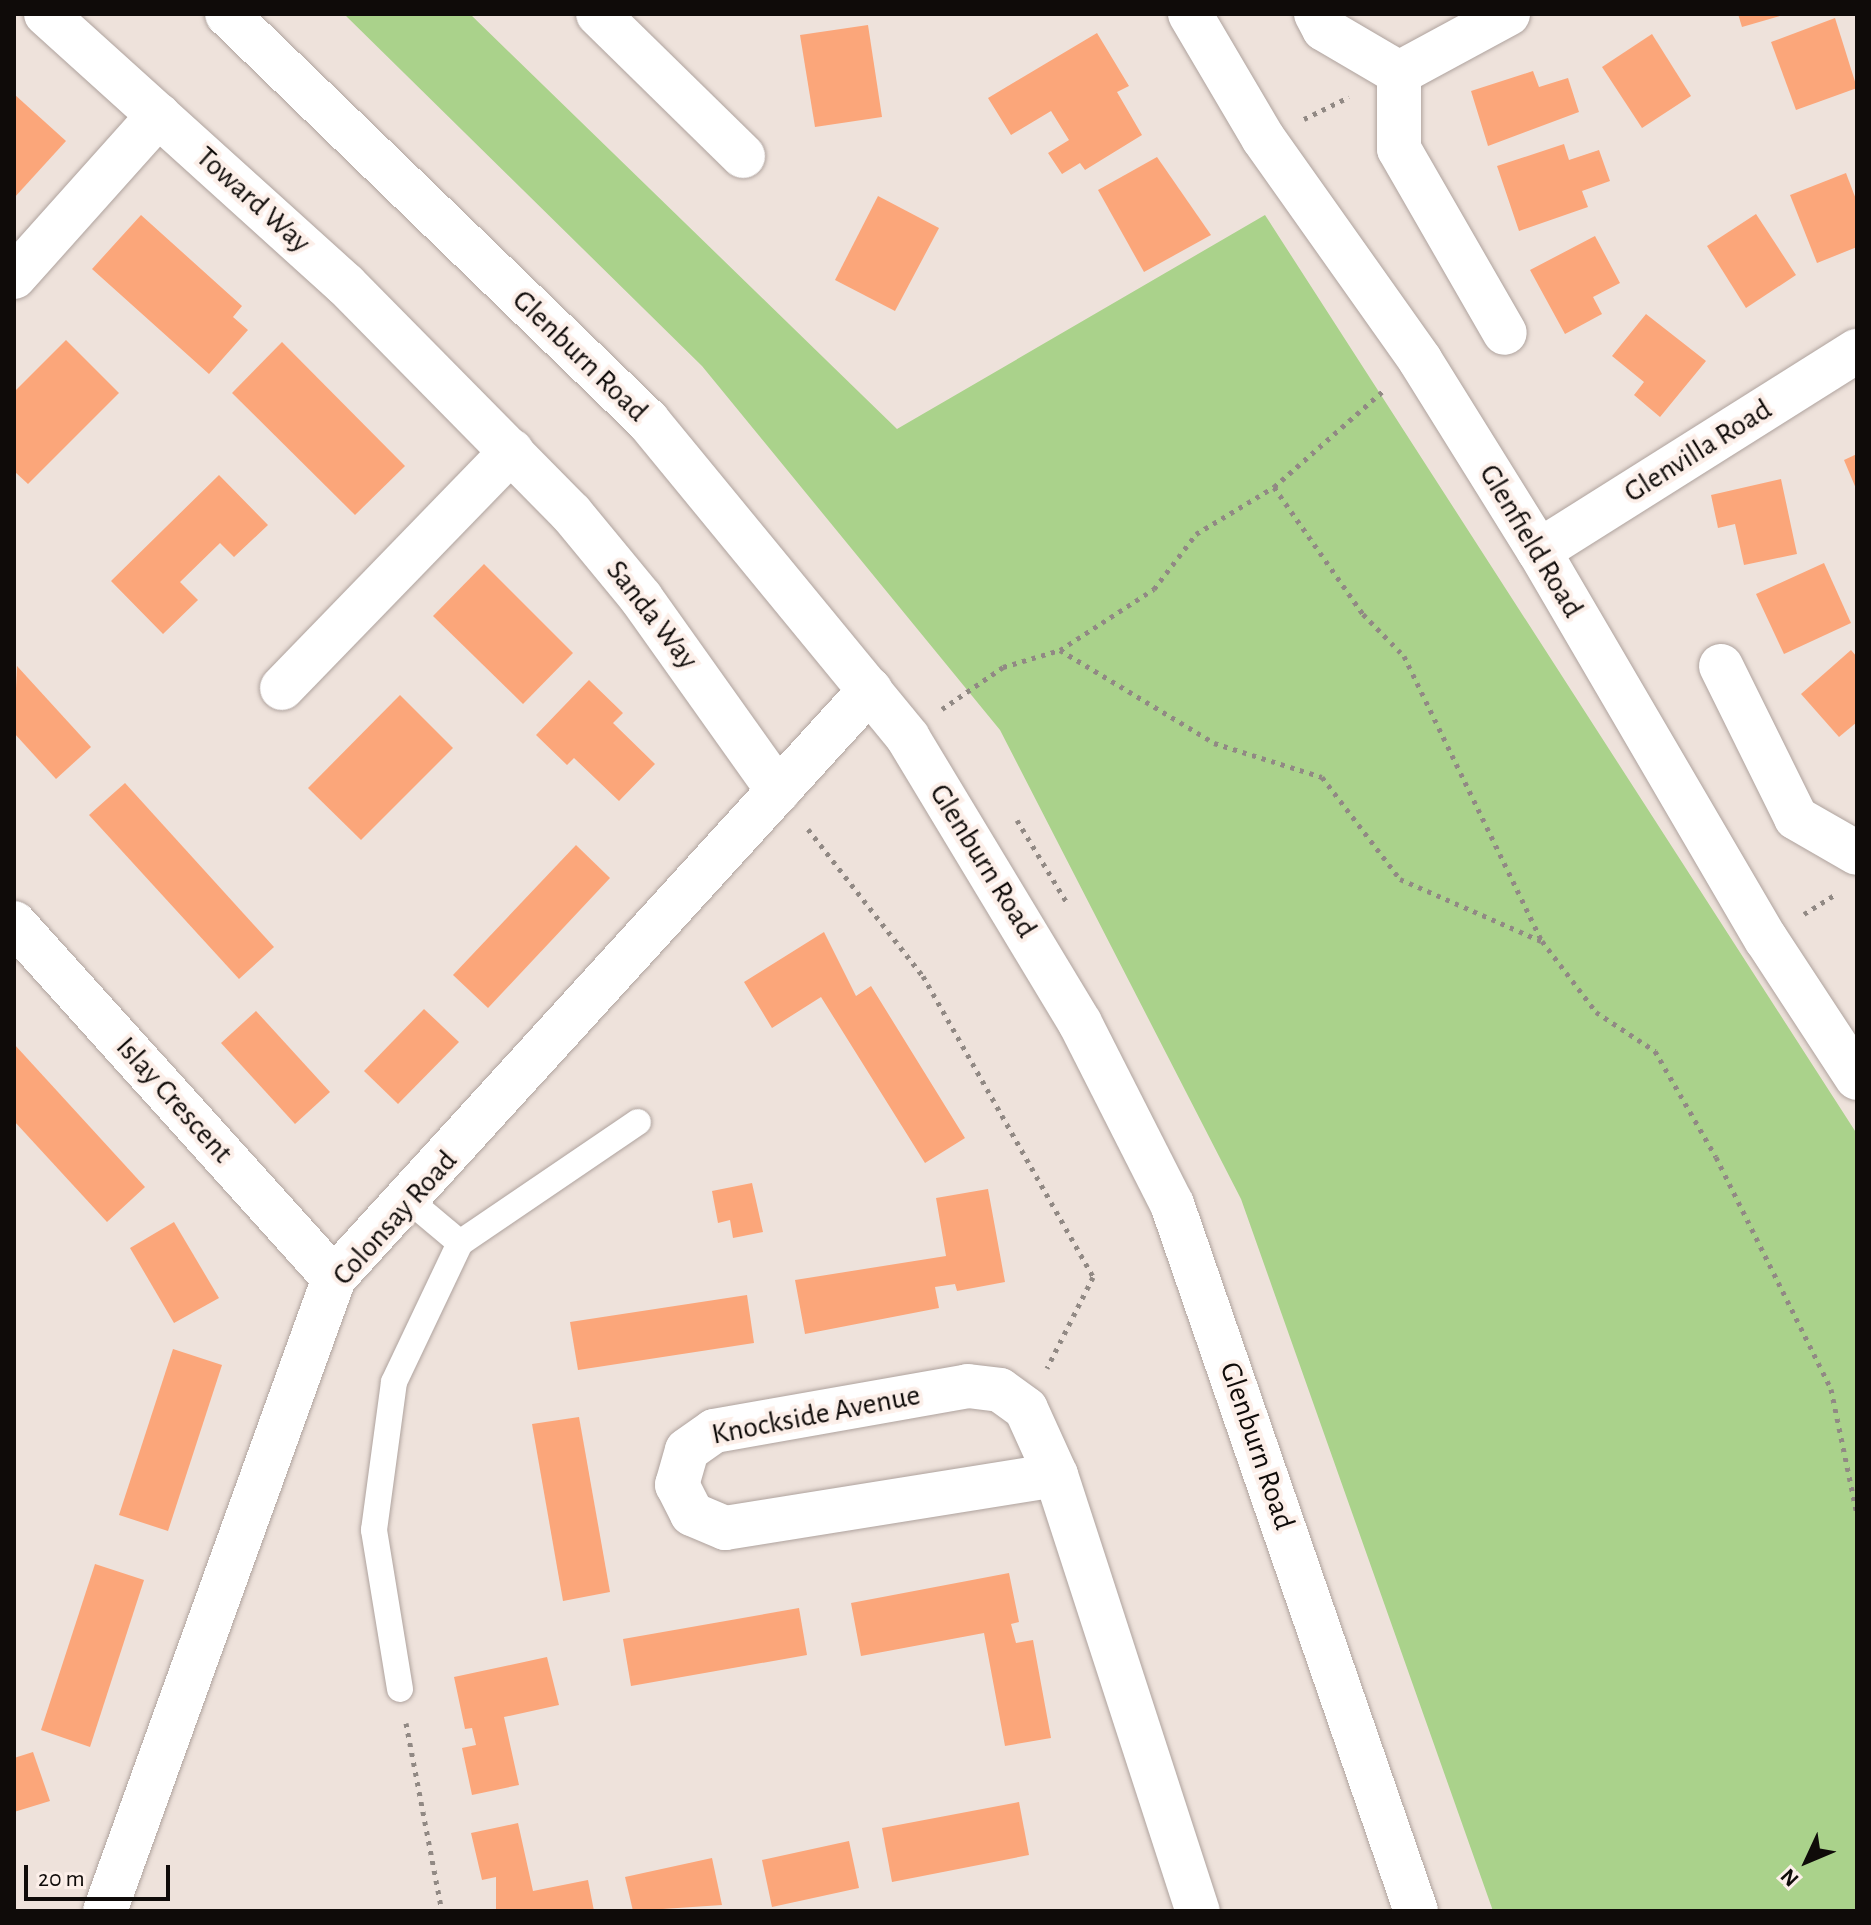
<!DOCTYPE html>
<html>
<head>
<meta charset="utf-8">
<style>
	body { margin:0 }
	#map { position:relative; width:1871px; height:1925px; overflow:hidden; background:#eee2db; font-family:"Alegreya Sans",sans-serif }
	div>[style] { position:absolute }
	.green>* { inset:0; background:#aad28b }
	.building>* { inset:0; background:#fba67a }
	.path>* { height:5px; margin-top:-2.5px; transform-origin:0; background:repeating-linear-gradient(90deg,#918984 0 4px,transparent 0 10px) }
	.roads { filter:drop-shadow(0 0 2px #afa39e) drop-shadow(0 0 2px #afa39e) }
	.lane>* { height:26px; margin:-13px; padding:0 13px; transform-origin:13px; border-radius:13px; background:#fff }
	.street>* { height:44px; margin:-22px; padding:0 22px; transform-origin:22px; border-radius:22px; background:#fff }
	.secondary>* { height:44px; margin:-22px; padding:0 22px; transform-origin:22px; border-radius:22px; background:#fff }
	span { translate:-50% -50%; white-space:nowrap; text-align:center; line-height:1.15; -webkit-text-stroke:8px #fcefe9; paint-order:stroke }
	.street-label { font-size:30px; color:#0f0b09 }
	.frame { position:absolute; inset:0; border:16px solid #0f0b09; pointer-events:none }
	.north { position:absolute; left:1767px; top:1821px; width:80px; height:80px; -webkit-text-stroke:6px #fcefe9; paint-order:stroke; rotate:226deg; font-size:22px; font-weight:700; line-height:32px; text-align:center; color:#0f0b09 }
	.north::after { content:''; display:block; margin:auto; width:28px; height:36px; background:#0f0b09; clip-path:polygon(50% 0,100% 100%,50% 72%,0 100%) }
	.scale { position:absolute; left:24px; top:1865px; width:146px; height:36px; box-sizing:border-box; border:4px solid #0f0b09; border-top:0; padding-left:10px; font-size:24px; line-height:28px; white-space:nowrap; color:#0f0b09; -webkit-text-stroke:6px #fcefe9; paint-order:stroke }
</style>
</head>
<body>
<div id="map">
	<div class="green">
		<i style="clip-path:polygon(344px 14px,470px 14px,897px 429px,1265px 215px,1857px 1134px,1857px 1911px,1493px 1911px,1241px 1199px,1000px 730px,702px 366px)"></i>
	</div>
	<div class="building">
		<i style="clip-path:polygon(1738px 14px,1783px 14px,1783px 15px,1742px 27px)"></i>
		<i style="clip-path:polygon(1835px 18px,1857px 88px,1796px 110px,1771px 42px)"></i>
		<i style="clip-path:polygon(868px 25px,882px 117px,815px 127px,800px 35px)"></i>
		<i style="clip-path:polygon(1097px 33px,1129px 86px,1117px 92px,1142px 135px,1085px 170px,1080px 163px,1062px 174px,1048px 153px,1069px 140px,1051px 111px,1011px 135px,988px 98px)"></i>
		<i style="clip-path:polygon(1652px 34px,1691px 96px,1642px 128px,1602px 67px)"></i>
		<i style="clip-path:polygon(1533px 71px,1539px 87px,1568px 78px,1579px 112px,1488px 146px,1471px 91px)"></i>
		<i style="clip-path:polygon(14px 94px,66px 141px,14px 198px)"></i>
		<i style="clip-path:polygon(1564px 144px,1569px 160px,1599px 150px,1610px 181px,1582px 191px,1588px 207px,1519px 231px,1497px 166px)"></i>
		<i style="clip-path:polygon(1157px 157px,1211px 235px,1144px 272px,1098px 190px)"></i>
		<i style="clip-path:polygon(1846px 173px,1857px 202px,1857px 247px,1817px 263px,1790px 195px)"></i>
		<i style="clip-path:polygon(878px 196px,939px 228px,895px 311px,835px 280px)"></i>
		<i style="clip-path:polygon(1756px 214px,1796px 275px,1746px 308px,1707px 246px)"></i>
		<i style="clip-path:polygon(141px 215px,242px 306px,233px 317px,248px 330px,209px 374px,92px 269px)"></i>
		<i style="clip-path:polygon(1595px 236px,1620px 283px,1593px 297px,1602px 314px,1565px 334px,1530px 270px)"></i>
		<i style="clip-path:polygon(1646px 314px,1706px 361px,1660px 417px,1634px 395px,1644px 382px,1612px 356px)"></i>
		<i style="clip-path:polygon(66px 340px,119px 393px,28px 484px,14px 471px,14px 392px)"></i>
		<i style="clip-path:polygon(282px 342px,405px 466px,355px 515px,232px 393px)"></i>
		<i style="clip-path:polygon(1857px 454px,1857px 491px,1844px 460px)"></i>
		<i style="clip-path:polygon(219px 475px,268px 525px,234px 557px,220px 543px,180px 582px,198px 600px,163px 634px,111px 581px)"></i>
		<i style="clip-path:polygon(1781px 479px,1797px 554px,1744px 565px,1735px 524px,1718px 528px,1711px 495px)"></i>
		<i style="clip-path:polygon(1824px 563px,1851px 623px,1784px 654px,1756px 594px)"></i>
		<i style="clip-path:polygon(484px 564px,573px 653px,523px 704px,433px 616px)"></i>
		<i style="clip-path:polygon(1851px 650px,1857px 657px,1857px 722px,1839px 737px,1801px 694px)"></i>
		<i style="clip-path:polygon(17px 666px,91px 747px,56px 779px,14px 733px)"></i>
		<i style="clip-path:polygon(589px 680px,623px 713px,613px 723px,655px 764px,619px 801px,574px 758px,567px 765px,536px 735px)"></i>
		<i style="clip-path:polygon(400px 695px,453px 748px,361px 840px,308px 788px)"></i>
		<i style="clip-path:polygon(125px 783px,274px 947px,239px 979px,89px 815px)"></i>
		<i style="clip-path:polygon(576px 845px,610px 878px,488px 1008px,453px 975px)"></i>
		<i style="clip-path:polygon(824px 932px,856px 996px,871px 986px,965px 1138px,925px 1163px,821px 997px,772px 1028px,744px 982px)"></i>
		<i style="clip-path:polygon(424px 1009px,459px 1042px,398px 1104px,364px 1071px)"></i>
		<i style="clip-path:polygon(256px 1011px,330px 1092px,295px 1124px,221px 1043px)"></i>
		<i style="clip-path:polygon(14px 1044px,145px 1187px,107px 1222px,14px 1121px)"></i>
		<i style="clip-path:polygon(752px 1183px,763px 1232px,733px 1238px,730px 1220px,718px 1223px,712px 1191px)"></i>
		<i style="clip-path:polygon(988px 1189px,1005px 1282px,957px 1291px,955px 1284px,935px 1287px,939px 1308px,805px 1334px,795px 1280px,946px 1256px,936px 1198px)"></i>
		<i style="clip-path:polygon(174px 1222px,219px 1298px,174px 1323px,130px 1248px)"></i>
		<i style="clip-path:polygon(747px 1295px,754px 1343px,578px 1370px,570px 1322px)"></i>
		<i style="clip-path:polygon(173px 1349px,222px 1365px,168px 1531px,119px 1515px)"></i>
		<i style="clip-path:polygon(579px 1417px,610px 1592px,563px 1601px,532px 1424px)"></i>
		<i style="clip-path:polygon(95px 1564px,144px 1580px,90px 1747px,41px 1730px)"></i>
		<i style="clip-path:polygon(1009px 1573px,1019px 1622px,1011px 1624px,1016px 1643px,1033px 1640px,1051px 1738px,1005px 1746px,984px 1633px,861px 1656px,851px 1603px)"></i>
		<i style="clip-path:polygon(799px 1608px,807px 1655px,631px 1686px,623px 1639px)"></i>
		<i style="clip-path:polygon(547px 1657px,559px 1705px,504px 1717px,519px 1785px,472px 1795px,462px 1748px,476px 1745px,472px 1728px,465px 1729px,454px 1677px)"></i>
		<i style="clip-path:polygon(33px 1752px,50px 1801px,14px 1812px,14px 1758px)"></i>
		<i style="clip-path:polygon(1019px 1802px,1029px 1855px,892px 1882px,882px 1828px)"></i>
		<i style="clip-path:polygon(518px 1823px,533px 1891px,588px 1880px,594px 1911px,496px 1911px,496px 1877px,482px 1880px,471px 1833px)"></i>
		<i style="clip-path:polygon(849px 1841px,859px 1888px,772px 1907px,762px 1860px)"></i>
		<i style="clip-path:polygon(712px 1858px,722px 1905px,633px 1911px,625px 1877px)"></i>
	</div>
	<div class="path">
		<i style="left:1304px;top:119px;width:50px;rotate:-26.1deg"></i>
		<i style="left:1274px;top:487px;width:155px;rotate:55deg"></i>
		<i style="left:1363px;top:614px;width:59px;rotate:45.7deg"></i>
		<i style="left:1404px;top:656px;width:317px;rotate:64.2deg"></i>
		<i style="left:1542px;top:941px;width:89px;rotate:52.7deg"></i>
		<i style="left:1596px;top:1012px;width:71px;rotate:33.5deg"></i>
		<i style="left:1655px;top:1051px;width:122px;rotate:60.1deg"></i>
		<i style="left:1716px;top:1157px;width:259px;rotate:63.6deg"></i>
		<i style="left:1831px;top:1389px;width:128px;rotate:78.3deg"></i>
		<i style="left:1060px;top:650px;width:180px;rotate:31.1deg"></i>
		<i style="left:1214px;top:743px;width:113px;rotate:17.5deg"></i>
		<i style="left:1322px;top:777px;width:128px;rotate:52.6deg"></i>
		<i style="left:1400px;top:879px;width:154px;rotate:23.7deg"></i>
		<i style="left:942px;top:709px;width:74px;rotate:-34.5deg"></i>
		<i style="left:1003px;top:667px;width:59px;rotate:-16.6deg"></i>
		<i style="left:1060px;top:650px;width:112px;rotate:-33deg"></i>
		<i style="left:1154px;top:589px;width:69px;rotate:-52.6deg"></i>
		<i style="left:1196px;top:534px;width:91px;rotate:-31.1deg"></i>
		<i style="left:1274px;top:487px;width:148px;rotate:-41.4deg"></i>
		<i style="left:1017px;top:820px;width:97px;rotate:58.9deg"></i>
		<i style="left:808px;top:829px;width:187px;rotate:52deg"></i>
		<i style="left:923px;top:976px;width:346px;rotate:60.5deg"></i>
		<i style="left:1093px;top:1277px;width:102px;rotate:116.8deg"></i>
		<i style="left:1804px;top:914px;width:38px;rotate:-32deg"></i>
		<i style="left:406px;top:1723px;width:191px;rotate:79.2deg"></i>
	</div>
	<div class="roads">
		<div class="lane">
			<i style="left:410px;top:1201px;width:65px;rotate:40deg"></i>
			<i style="left:400px;top:1689px;width:161px;rotate:-99.3deg"></i>
			<i style="left:374px;top:1530px;width:149px;rotate:-82.3deg"></i>
			<i style="left:394px;top:1382px;width:154px;rotate:-64.6deg"></i>
			<i style="left:460px;top:1243px;width:215px;rotate:-34.2deg"></i>
		</div>
		<div class="street">
			<i style="left:46px;top:14px;width:404px;rotate:42.1deg"></i>
			<i style="left:346px;top:285px;width:320px;rotate:45.4deg"></i>
			<i style="left:571px;top:513px;width:110px;rotate:50.5deg"></i>
			<i style="left:641px;top:598px;width:237px;rotate:54.6deg"></i>
			<i style="left:598px;top:14px;width:203px;rotate:44.4deg"></i>
			<i style="left:1190px;top:14px;width:144px;rotate:59.5deg"></i>
			<i style="left:1263px;top:138px;width:272px;rotate:54.7deg"></i>
			<i style="left:1420px;top:360px;width:225px;rotate:58.1deg"></i>
			<i style="left:1539px;top:551px;width:450px;rotate:59.7deg"></i>
			<i style="left:1766px;top:939px;width:166px;rotate:56.8deg"></i>
			<i style="left:1316px;top:14px;width:17px;rotate:62deg"></i>
			<i style="left:1324px;top:29px;width:87px;rotate:30.4deg"></i>
			<i style="left:1399px;top:73px;width:76px;rotate:90deg"></i>
			<i style="left:1399px;top:149px;width:212px;rotate:60.1deg"></i>
			<i style="left:1399px;top:73px;width:124px;rotate:-28.4deg"></i>
			<i style="left:14px;top:277px;width:217px;rotate:-48.2deg"></i>
			<i style="left:1539px;top:551px;width:376px;rotate:-32.2deg"></i>
			<i style="left:1721px;top:666px;width:169px;rotate:63.7deg"></i>
			<i style="left:1796px;top:818px;width:70px;rotate:29.8deg"></i>
			<i style="left:282px;top:688px;width:330px;rotate:-45.9deg"></i>
			<i style="left:14px;top:923px;width:478px;rotate:48deg"></i>
			<i style="left:1056px;top:1475px;width:335px;rotate:170.9deg"></i>
			<i style="left:725px;top:1528px;width:36px;rotate:-157deg"></i>
			<i style="left:692px;top:1514px;width:33px;rotate:-117deg"></i>
			<i style="left:677px;top:1485px;width:36px;rotate:-74deg"></i>
			<i style="left:687px;top:1450px;width:33px;rotate:-35deg"></i>
			<i style="left:714px;top:1431px;width:258px;rotate:-10deg"></i>
			<i style="left:968px;top:1386px;width:32px;rotate:7deg"></i>
			<i style="left:1000px;top:1390px;width:32px;rotate:36deg"></i>
			<i style="left:1026px;top:1409px;width:72px;rotate:65.6deg"></i>
			<i style="left:1056px;top:1475px;width:459px;rotate:72deg"></i>
			<i style="left:105px;top:1911px;width:673px;rotate:-70.11deg"></i>
			<i style="left:334px;top:1278px;width:796px;rotate:-47.65deg"></i>
		</div>
		<div class="secondary">
			<i style="left:227px;top:14px;width:586px;rotate:44.03deg"></i>
			<i style="left:648px;top:421px;width:410px;rotate:50.6deg"></i>
			<i style="left:908px;top:738px;width:333px;rotate:58.9deg"></i>
			<i style="left:1080px;top:1023px;width:203px;rotate:63.1deg"></i>
			<i style="left:1172px;top:1204px;width:748px;rotate:70.96deg"></i>
		</div>
	</div>
	<div class="street-label">
		<span style="left:253px;top:200px;rotate:42deg">Toward Way</span>
		<span style="left:580px;top:356px;rotate:44deg">Glenburn Road</span>
		<span style="left:1698px;top:451px;rotate:-32deg">Glenvilla Road</span>
		<span style="left:1531px;top:541px;rotate:59deg">Glenfield Road</span>
		<span style="left:652px;top:615px;rotate:52deg">Sanda Way</span>
		<span style="left:983px;top:861px;rotate:58deg">Glenburn Road</span>
		<span style="left:174px;top:1100px;rotate:48deg">Islay Crescent</span>
		<span style="left:395px;top:1218px;rotate:-48deg">Colonsay Road</span>
		<span style="left:816px;top:1415px;rotate:-11deg">Knockside Avenue</span>
		<span style="left:1257px;top:1446px;rotate:71deg">Glenburn Road</span>
	</div>
	<div class="frame"></div>
	<div class="north">N</div>
	<div class="scale">20 m</div>
</div>
</body>
</html>
